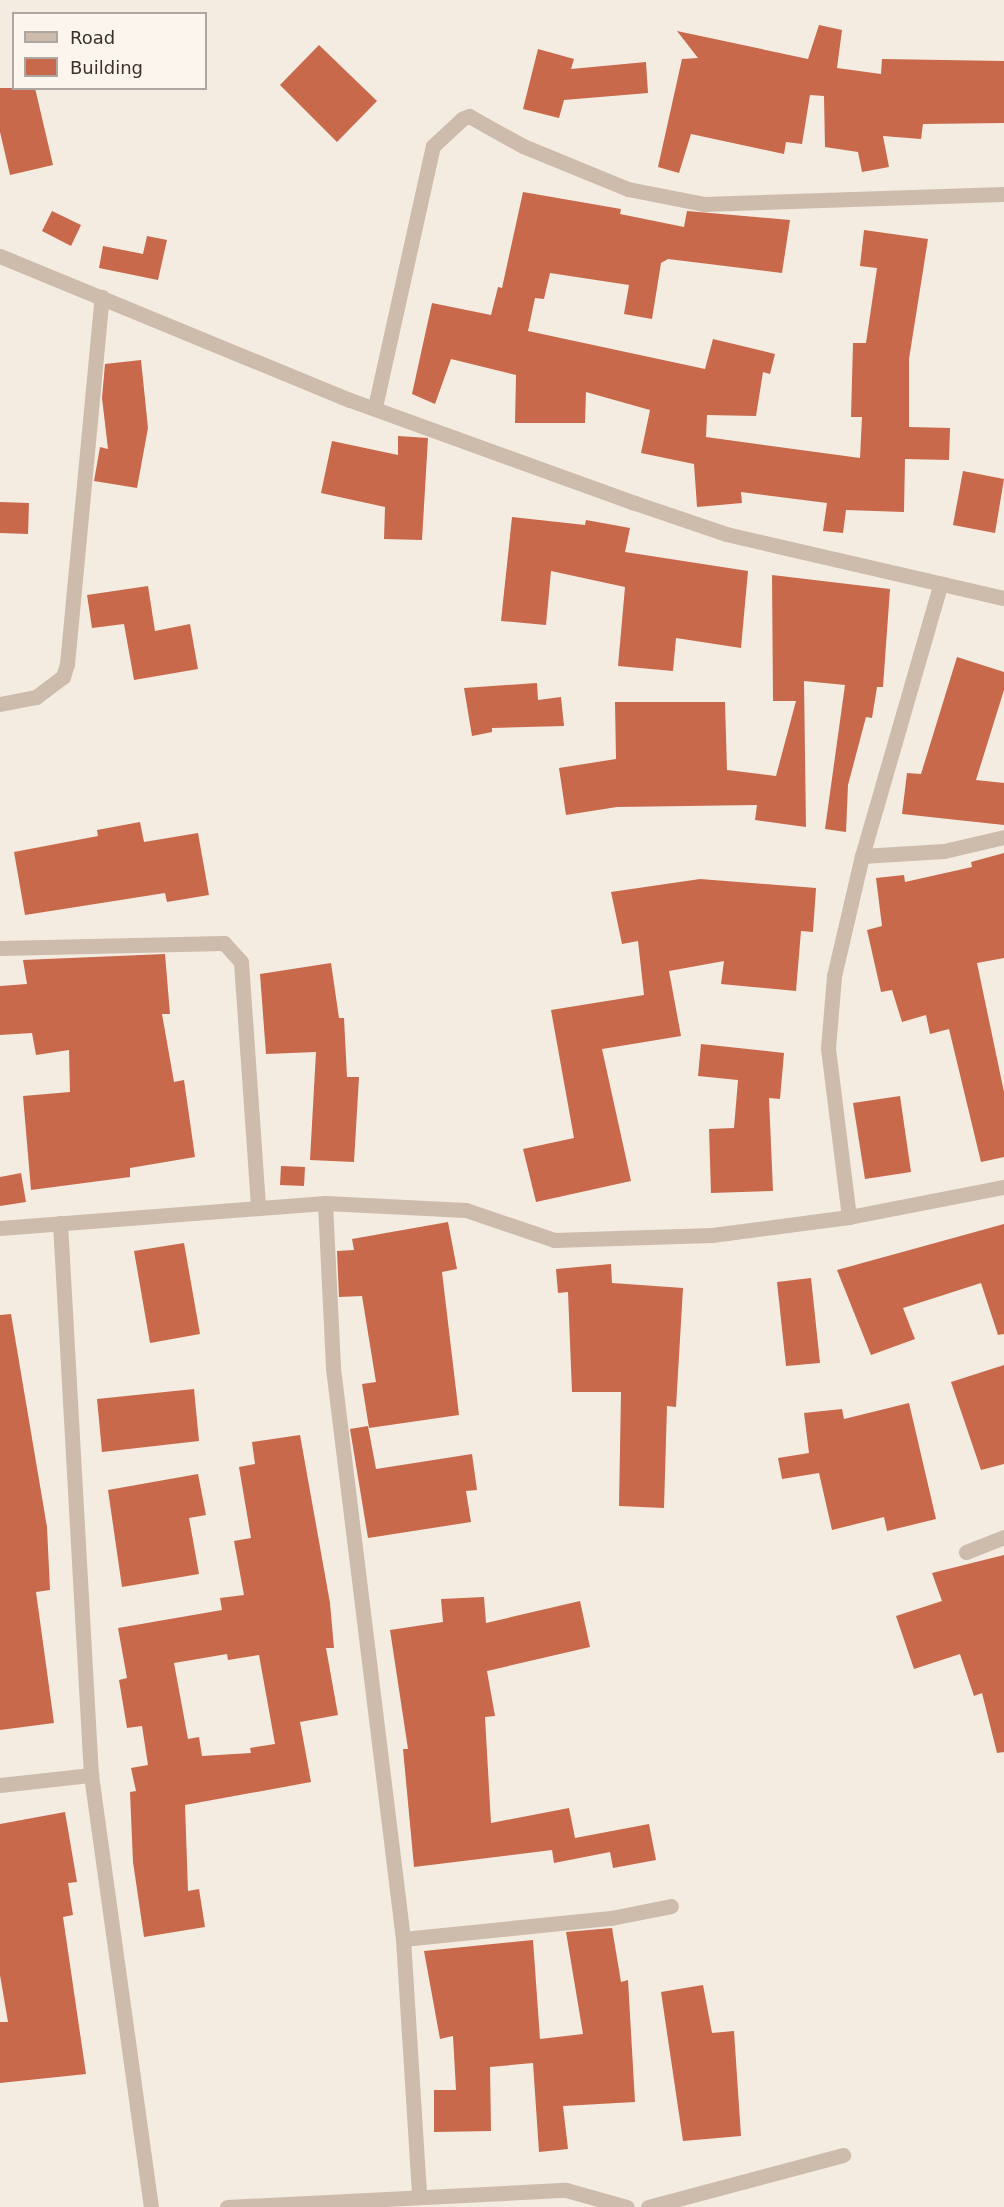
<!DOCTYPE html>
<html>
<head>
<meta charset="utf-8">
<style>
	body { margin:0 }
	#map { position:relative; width:1004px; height:2207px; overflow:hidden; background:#f4ebe1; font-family:"DejaVu Sans",sans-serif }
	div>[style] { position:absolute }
	.building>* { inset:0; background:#c8694b }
	.minor>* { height:15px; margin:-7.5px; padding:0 7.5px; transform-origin:7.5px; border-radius:7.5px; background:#cdbbac }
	span { translate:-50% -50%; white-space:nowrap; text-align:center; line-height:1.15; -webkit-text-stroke:5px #fbf5ee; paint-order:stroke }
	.legend { position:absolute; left:12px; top:12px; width:195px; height:78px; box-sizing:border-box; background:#fbf5ee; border:2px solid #aea6a0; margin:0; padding:8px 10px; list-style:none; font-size:18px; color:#3b302b }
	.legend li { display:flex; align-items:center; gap:12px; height:30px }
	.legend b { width:30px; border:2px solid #aea6a0 }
</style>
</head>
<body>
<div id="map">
	<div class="building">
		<i style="clip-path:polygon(819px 25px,842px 30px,837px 68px,881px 74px,882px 59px,1004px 61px,1004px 123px,923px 124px,921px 139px,883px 136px,889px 167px,862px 172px,858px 152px,825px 147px,824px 96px,810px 95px,802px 144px,786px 142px,784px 154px,691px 134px,679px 173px,658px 167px,682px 59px,698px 58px,677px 31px,808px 59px)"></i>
		<i style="clip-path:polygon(319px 45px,377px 101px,337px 142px,280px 85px)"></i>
		<i style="clip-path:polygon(538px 49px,574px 59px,571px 69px,646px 62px,648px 93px,564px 100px,559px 118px,523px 109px)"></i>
		<i style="clip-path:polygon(0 88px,35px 88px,53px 165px,10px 175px,0 132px)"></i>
		<i style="clip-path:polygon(523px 192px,621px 209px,620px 214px,684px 227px,687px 211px,790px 220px,782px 273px,668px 259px,661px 263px,652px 319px,624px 314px,629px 285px,550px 273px,544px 299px,535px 298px,528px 331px,705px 369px,713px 339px,775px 354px,770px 374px,763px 372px,756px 416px,707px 415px,706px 437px,860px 458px,862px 417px,851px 417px,853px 343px,866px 343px,877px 268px,860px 266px,864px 230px,928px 239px,909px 359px,909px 427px,950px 428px,949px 460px,905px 459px,904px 512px,846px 510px,843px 533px,823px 531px,827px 503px,741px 492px,742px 503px,697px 507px,694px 464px,641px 453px,650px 410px,586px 392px,585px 423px,515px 423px,516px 375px,451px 359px,435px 404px,412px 394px,432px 303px,491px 315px,498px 287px,502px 288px)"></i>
		<i style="clip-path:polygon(52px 211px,81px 225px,71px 246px,42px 231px)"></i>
		<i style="clip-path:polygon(147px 236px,167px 240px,158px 280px,99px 268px,103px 246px,143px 254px)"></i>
		<i style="clip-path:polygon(141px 360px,148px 428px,137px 488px,94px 481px,100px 447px,108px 449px,102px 398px,105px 364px)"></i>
		<i style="clip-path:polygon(398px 436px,428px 438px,422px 540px,384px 539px,385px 507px,321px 493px,332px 441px,398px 455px)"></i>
		<i style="clip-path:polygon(963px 471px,1004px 479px,995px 533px,953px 525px)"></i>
		<i style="clip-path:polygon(0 502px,29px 503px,28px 534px,0 533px)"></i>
		<i style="clip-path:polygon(512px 517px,585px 525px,586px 520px,630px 528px,625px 552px,748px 571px,741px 648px,676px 638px,673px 671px,618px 666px,625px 587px,551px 571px,546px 625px,501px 621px)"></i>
		<i style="clip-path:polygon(772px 575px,890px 589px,883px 687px,877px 687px,872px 718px,866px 717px,848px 785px,846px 832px,825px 829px,845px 685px,804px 681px,806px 827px,755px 820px,757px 805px,617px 807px,566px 815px,559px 768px,616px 759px,615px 702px,725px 702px,727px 770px,776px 776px,796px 701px,773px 701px)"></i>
		<i style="clip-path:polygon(148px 586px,155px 631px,190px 624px,198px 669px,134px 680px,124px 624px,92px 628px,87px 595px)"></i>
		<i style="clip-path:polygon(957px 657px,1004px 672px,1004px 690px,976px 780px,1004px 783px,1004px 825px,902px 814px,907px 773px,921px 774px)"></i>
		<i style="clip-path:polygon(537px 683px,538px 700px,561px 697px,564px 726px,492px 728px,492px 732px,472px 736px,464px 688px)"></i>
		<i style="clip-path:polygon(140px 822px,144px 842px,198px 833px,209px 895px,167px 902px,165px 893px,25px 915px,14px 852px,98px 836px,97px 830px)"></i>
		<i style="clip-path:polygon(1004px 853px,1004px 958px,977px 963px,1004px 1092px,1004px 1157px,981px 1162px,949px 1029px,930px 1034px,926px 1015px,902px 1022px,892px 990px,881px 992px,867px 930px,882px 926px,876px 878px,904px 875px,905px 882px,972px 867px,971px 862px)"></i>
		<i style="clip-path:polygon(700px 879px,816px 888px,813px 932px,801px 931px,796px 991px,721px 984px,724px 961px,669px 971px,681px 1036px,602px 1049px,631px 1181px,536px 1202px,523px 1149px,574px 1138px,551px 1010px,644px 995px,638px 941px,622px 944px,611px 892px)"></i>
		<i style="clip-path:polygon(165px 954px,170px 1014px,162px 1014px,174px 1082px,184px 1080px,195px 1157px,130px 1168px,130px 1177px,31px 1190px,23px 1096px,70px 1092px,69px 1050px,36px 1055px,32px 1033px,0 1035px,0 986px,27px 984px,23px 960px)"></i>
		<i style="clip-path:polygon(331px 963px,339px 1018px,344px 1018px,347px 1077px,359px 1077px,354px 1162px,310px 1160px,316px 1052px,266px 1054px,260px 974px)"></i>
		<i style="clip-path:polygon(701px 1044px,784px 1053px,780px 1099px,769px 1098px,773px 1191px,711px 1193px,709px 1129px,734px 1128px,738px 1080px,698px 1076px)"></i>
		<i style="clip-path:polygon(900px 1096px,911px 1172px,865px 1179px,853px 1103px)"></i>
		<i style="clip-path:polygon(281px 1166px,305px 1167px,304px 1186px,280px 1185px)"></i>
		<i style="clip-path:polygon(21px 1173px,26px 1202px,0 1206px,0 1177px)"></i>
		<i style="clip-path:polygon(448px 1222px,457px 1269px,442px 1272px,459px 1415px,369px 1428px,362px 1384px,376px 1382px,362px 1296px,339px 1297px,337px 1251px,354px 1250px,352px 1239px)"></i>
		<i style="clip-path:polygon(1004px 1224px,1004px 1334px,998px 1335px,981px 1283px,903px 1308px,915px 1339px,871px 1355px,837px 1270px)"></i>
		<i style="clip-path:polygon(184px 1243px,200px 1334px,150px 1343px,134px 1251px)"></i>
		<i style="clip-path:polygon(611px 1264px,612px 1283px,683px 1288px,676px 1407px,667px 1406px,664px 1508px,619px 1506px,621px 1392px,572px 1392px,568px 1292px,558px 1293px,556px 1269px)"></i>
		<i style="clip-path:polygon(811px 1278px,820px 1363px,786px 1366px,777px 1282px)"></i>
		<i style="clip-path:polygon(11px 1314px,47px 1527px,50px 1590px,36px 1592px,54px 1723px,0 1730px,0 1315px)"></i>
		<i style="clip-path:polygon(1004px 1365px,1004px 1464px,981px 1470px,951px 1382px)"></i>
		<i style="clip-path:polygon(194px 1389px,199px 1441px,102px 1452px,97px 1399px)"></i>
		<i style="clip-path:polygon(909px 1403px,936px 1519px,887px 1531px,884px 1517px,832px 1530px,819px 1473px,782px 1479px,778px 1458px,809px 1453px,804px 1413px,842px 1409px,844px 1419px)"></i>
		<i style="clip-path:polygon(368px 1426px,376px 1469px,472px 1454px,477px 1490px,466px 1491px,471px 1522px,368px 1538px,350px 1429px)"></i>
		<i style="clip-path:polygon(evenodd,300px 1435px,330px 1603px,334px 1648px,326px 1648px,338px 1715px,300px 1722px,311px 1782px,185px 1805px,188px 1891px,199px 1889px,205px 1927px,144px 1937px,133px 1862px,130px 1792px,136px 1791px,131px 1768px,148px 1765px,142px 1726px,127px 1728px,119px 1680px,127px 1678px,118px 1628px,222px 1610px,220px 1598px,244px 1595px,234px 1541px,251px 1538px,239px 1467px,255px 1464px,252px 1442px,300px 1435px,227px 1654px,228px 1660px,259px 1655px,275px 1744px,250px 1748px,251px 1753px,202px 1756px,199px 1737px,188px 1739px,174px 1663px,227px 1654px)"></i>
		<i style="clip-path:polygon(198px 1474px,206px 1515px,189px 1518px,199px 1574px,122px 1587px,108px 1490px)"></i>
		<i style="clip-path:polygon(1004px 1555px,1004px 1752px,997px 1753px,982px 1693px,974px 1696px,960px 1654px,914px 1669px,896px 1616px,942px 1601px,932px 1573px)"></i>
		<i style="clip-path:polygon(484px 1597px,486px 1623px,580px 1601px,590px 1647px,487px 1671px,495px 1716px,485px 1717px,491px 1823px,569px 1808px,575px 1838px,649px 1824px,656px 1860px,613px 1868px,610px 1852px,554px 1863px,552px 1850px,414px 1867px,403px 1749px,408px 1749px,390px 1630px,443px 1622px,441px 1599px)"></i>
		<i style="clip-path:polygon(65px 1812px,77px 1882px,68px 1883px,73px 1915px,63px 1917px,86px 2074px,0 2083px,0 2022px,8px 2022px,0 1975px,0 1824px)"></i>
		<i style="clip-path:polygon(612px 1928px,621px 1982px,628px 1980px,635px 2102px,563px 2106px,568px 2149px,539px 2152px,533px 2063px,490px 2067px,491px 2131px,434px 2132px,434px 2090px,456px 2090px,453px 2036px,440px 2039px,424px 1951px,533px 1940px,540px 2039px,583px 2034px,566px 1932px)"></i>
		<i style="clip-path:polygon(703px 1985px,712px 2033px,734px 2031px,741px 2136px,683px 2141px,661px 1992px)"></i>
	</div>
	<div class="minor">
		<i style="left:0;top:256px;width:378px;rotate:22.4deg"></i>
		<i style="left:350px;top:400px;width:303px;rotate:19.9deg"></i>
		<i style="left:635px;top:503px;width:96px;rotate:18.8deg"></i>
		<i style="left:726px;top:534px;width:285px;rotate:13deg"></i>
		<i style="left:375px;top:407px;width:267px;rotate:-77.5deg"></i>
		<i style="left:433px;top:146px;width:40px;rotate:-43deg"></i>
		<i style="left:462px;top:119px;width:8px;rotate:-23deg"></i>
		<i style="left:469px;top:116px;width:62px;rotate:29.1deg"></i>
		<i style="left:523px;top:146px;width:113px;rotate:22.3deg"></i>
		<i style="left:628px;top:189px;width:77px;rotate:11.2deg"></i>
		<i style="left:704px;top:204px;width:300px;rotate:-1.9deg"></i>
		<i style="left:0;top:704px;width:37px;rotate:-11deg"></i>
		<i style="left:36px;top:697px;width:34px;rotate:-37deg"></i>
		<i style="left:63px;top:677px;width:14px;rotate:-73deg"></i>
		<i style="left:67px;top:664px;width:369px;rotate:-84.6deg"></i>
		<i style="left:862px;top:856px;width:82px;rotate:-3.5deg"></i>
		<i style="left:944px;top:851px;width:62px;rotate:-13.1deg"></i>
		<i style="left:0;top:948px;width:224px;rotate:-1.3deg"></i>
		<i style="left:224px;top:943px;width:25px;rotate:48deg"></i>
		<i style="left:241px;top:962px;width:243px;rotate:86deg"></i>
		<i style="left:325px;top:1203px;width:165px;rotate:87.2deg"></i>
		<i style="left:333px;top:1368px;width:575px;rotate:83.01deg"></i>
		<i style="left:403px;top:1939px;width:256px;rotate:86.4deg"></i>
		<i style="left:849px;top:1217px;width:170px;rotate:-97.1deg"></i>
		<i style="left:828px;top:1048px;width:72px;rotate:-85.2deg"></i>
		<i style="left:834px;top:976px;width:123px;rotate:-76.9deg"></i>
		<i style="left:862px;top:856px;width:281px;rotate:-73.9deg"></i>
		<i style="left:60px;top:1223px;width:553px;rotate:86.79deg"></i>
		<i style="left:91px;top:1775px;width:436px;rotate:82.1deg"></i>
		<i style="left:0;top:1228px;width:326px;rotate:-4.4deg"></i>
		<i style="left:325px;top:1203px;width:141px;rotate:2.8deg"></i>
		<i style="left:466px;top:1210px;width:93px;rotate:18.8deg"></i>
		<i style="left:554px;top:1240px;width:158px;rotate:-1.8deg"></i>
		<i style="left:712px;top:1235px;width:138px;rotate:-7.5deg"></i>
		<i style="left:849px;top:1217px;width:158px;rotate:-11deg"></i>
		<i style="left:966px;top:1552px;width:41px;rotate:-21.5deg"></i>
		<i style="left:0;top:1785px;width:92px;rotate:-6.3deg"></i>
		<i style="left:403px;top:1939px;width:209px;rotate:-5.8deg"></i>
		<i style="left:611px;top:1918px;width:61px;rotate:-11.3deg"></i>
		<i style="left:227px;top:2207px;width:339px;rotate:-2.9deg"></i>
		<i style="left:566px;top:2190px;width:63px;rotate:15.6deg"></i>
		<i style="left:648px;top:2207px;width:202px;rotate:-14.9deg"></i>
	</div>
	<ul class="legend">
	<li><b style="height:8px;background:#cdbbac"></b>Road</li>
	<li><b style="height:16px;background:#c8694b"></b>Building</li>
	</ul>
</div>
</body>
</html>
